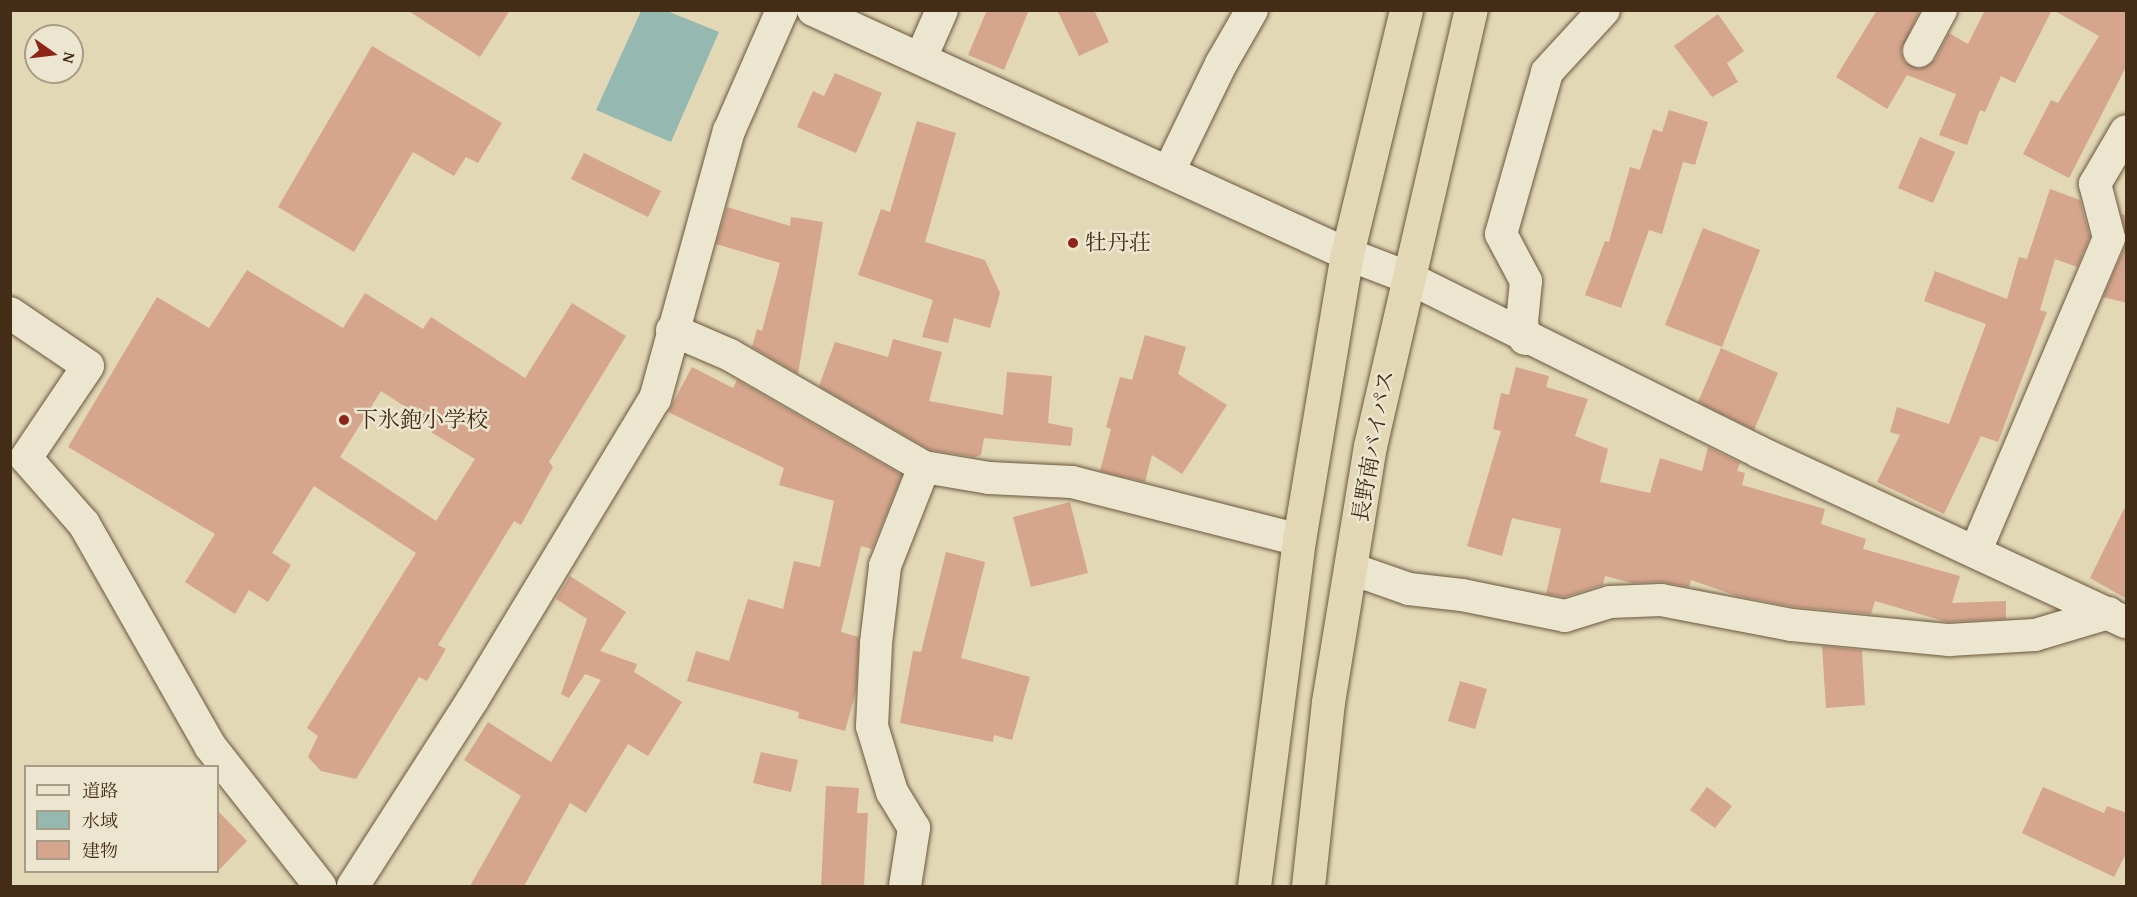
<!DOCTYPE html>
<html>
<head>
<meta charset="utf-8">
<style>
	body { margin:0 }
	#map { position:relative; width:2137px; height:897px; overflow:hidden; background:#e2d8b6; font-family:"Gentium Book Plus","Noto Serif JP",serif }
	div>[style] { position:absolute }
	.water>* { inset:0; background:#95b9b0 }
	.building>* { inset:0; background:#d5a58d }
	.roads { filter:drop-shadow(0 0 2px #6b583e) drop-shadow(0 0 2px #6b583e) }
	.minor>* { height:32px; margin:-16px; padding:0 16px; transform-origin:16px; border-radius:16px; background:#ece6d0 }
	.highway>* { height:33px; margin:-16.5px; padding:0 16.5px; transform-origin:16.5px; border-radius:16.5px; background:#e2d8b6 }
	.dots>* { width:16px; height:16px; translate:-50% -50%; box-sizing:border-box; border:3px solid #ece6d0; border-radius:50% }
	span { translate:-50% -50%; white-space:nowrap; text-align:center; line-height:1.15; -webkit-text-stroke:5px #ece6d0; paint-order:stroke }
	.poi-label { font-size:22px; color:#432d16 }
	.left { translate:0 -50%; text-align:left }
	.street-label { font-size:22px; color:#432d16 }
	.frame { position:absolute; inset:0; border:12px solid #432d16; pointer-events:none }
	.legend { position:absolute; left:24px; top:765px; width:195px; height:108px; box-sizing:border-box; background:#ece6d0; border:2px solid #a89c86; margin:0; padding:8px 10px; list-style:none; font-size:18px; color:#432d16 }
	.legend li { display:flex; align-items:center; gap:12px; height:30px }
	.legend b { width:30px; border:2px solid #a89c86 }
	.north { position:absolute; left:24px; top:24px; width:60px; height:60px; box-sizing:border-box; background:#ece6d0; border:2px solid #a89c86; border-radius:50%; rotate:104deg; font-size:16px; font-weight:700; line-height:24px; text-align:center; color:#432d16 }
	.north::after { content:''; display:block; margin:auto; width:21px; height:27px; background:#8f2418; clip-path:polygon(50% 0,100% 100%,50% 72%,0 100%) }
</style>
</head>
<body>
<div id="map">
	<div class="water">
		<i style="clip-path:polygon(641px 11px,667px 11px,719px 32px,671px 142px,596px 110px)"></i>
	</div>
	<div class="building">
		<i style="clip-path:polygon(407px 10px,510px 10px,480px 57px)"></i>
		<i style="clip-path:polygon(987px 10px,1029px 10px,1004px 70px,968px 55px)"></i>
		<i style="clip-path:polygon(1057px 10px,1094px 10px,1109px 42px,1079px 56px)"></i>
		<i style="clip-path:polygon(1877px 10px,1920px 10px,1901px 51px,1904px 61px,1919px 69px,1935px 60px,1949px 33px,1968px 44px,1985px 10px,2052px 10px,2015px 83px,2001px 76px,1985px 112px,1980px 110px,1967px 145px,1939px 135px,1956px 94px,1907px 75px,1887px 109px,1836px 77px)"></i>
		<i style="clip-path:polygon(2053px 10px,2127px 10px,2127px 65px,2069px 178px,2023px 154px,2051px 100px,2058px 103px,2099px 36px)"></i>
		<i style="clip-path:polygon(1718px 14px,1744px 51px,1727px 63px,1738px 82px,1712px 97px,1674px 46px)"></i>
		<i style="clip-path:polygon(372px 46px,502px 123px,478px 163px,466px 157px,454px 176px,413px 152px,354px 252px,278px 207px)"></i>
		<i style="clip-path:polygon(835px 73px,882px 93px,856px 153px,797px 127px,813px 91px,824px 96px)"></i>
		<i style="clip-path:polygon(1669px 110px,1708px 122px,1695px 165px,1683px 162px,1662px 234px,1649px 230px,1621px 308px,1585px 295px,1605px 241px,1609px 242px,1630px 167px,1640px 170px,1653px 129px,1662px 132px)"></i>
		<i style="clip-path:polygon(917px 121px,956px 133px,925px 242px,985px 260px,1000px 293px,990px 328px,954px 318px,948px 343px,922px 337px,933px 300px,858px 275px,881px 209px,890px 212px)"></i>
		<i style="clip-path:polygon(1920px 137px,1955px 152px,1933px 203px,1898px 188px)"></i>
		<i style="clip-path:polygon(584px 153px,661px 191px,648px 217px,571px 179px)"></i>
		<i style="clip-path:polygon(2050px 189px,2080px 200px,2090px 237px,2077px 267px,2055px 259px,2040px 310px,2047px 312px,1998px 442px,1981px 436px,1944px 514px,1877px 482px,1900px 435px,1890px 432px,1897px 407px,1949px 424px,1986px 324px,1924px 301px,1935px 271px,2007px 299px,2019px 257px,2027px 259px)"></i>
		<i style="clip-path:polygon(727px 207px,790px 226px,791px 217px,823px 222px,798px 374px,752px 347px,757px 329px,762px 331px,780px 263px,716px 244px)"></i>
		<i style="clip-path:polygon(2121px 214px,2127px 216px,2127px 303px,2103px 297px,2126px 244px)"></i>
		<i style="clip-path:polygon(1703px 228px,1760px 250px,1722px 347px,1665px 325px)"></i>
		<i style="clip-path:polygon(evenodd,247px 270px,343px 328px,365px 293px,423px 329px,431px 317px,525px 378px,572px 303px,626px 336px,549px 462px,553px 467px,521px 525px,514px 521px,438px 645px,446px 649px,427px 681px,419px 677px,356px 779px,321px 771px,308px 757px,318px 736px,307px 728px,416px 553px,314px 486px,272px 553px,291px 565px,268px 602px,249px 590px,235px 614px,185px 582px,215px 534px,68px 447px,157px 297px,209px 328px,247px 270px,381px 391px,435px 426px,431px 432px,475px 459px,436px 521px,340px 457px,381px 391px)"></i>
		<i style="clip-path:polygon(1145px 335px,1186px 347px,1178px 374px,1227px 405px,1182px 474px,1152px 455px,1145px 482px,1100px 471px,1111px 429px,1106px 427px,1120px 377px,1132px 380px)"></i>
		<i style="clip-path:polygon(893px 339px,942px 352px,929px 401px,1003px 415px,1007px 372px,1052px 376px,1048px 423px,1073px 428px,1071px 446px,984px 438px,981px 455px,975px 457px,930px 450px,819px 386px,835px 342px,888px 357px)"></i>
		<i style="clip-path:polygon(1721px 348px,1778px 373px,1754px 430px,1698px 402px)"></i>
		<i style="clip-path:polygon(692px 367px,733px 388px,737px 380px,902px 475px,872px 549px,861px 546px,841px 632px,859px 637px,856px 691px,845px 731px,798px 718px,799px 712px,687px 681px,696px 651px,729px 661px,748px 599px,783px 609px,794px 561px,820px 567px,834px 501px,779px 485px,784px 468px,668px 412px)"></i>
		<i style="clip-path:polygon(1516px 367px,1549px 376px,1546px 387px,1588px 399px,1575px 436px,1608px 449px,1600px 482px,1650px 493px,1660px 458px,1702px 471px,1708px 447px,1740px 463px,1737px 471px,1745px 473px,1742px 485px,1825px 509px,1821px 524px,1866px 539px,1863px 549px,1960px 576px,1952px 603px,2006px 601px,2006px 619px,1947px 622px,1875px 601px,1871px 614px,1795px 607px,1737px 596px,1691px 580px,1689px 587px,1661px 582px,1632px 583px,1605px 576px,1603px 585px,1564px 597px,1546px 594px,1561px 529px,1512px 518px,1502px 556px,1467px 546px,1501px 431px,1493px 429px,1501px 393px,1509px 395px)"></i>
		<i style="clip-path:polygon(1070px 502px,1088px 573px,1031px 587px,1013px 517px)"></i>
		<i style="clip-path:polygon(2127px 503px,2127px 599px,2090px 578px)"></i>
		<i style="clip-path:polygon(946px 552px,985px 562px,961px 658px,1030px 677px,1012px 740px,994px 735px,993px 742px,900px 723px,913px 651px,921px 652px)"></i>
		<i style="clip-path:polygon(570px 576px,626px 612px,600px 651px,637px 664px,634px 672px,682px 702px,648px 756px,628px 744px,586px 813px,570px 803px,524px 886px,470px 886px,521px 796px,464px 760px,488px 722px,551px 762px,601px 680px,585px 674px,569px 698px,561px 694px,587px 619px,556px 599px)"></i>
		<i style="clip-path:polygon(1822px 646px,1862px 650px,1865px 705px,1826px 708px)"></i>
		<i style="clip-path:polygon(1460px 681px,1487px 689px,1475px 729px,1448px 721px)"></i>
		<i style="clip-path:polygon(761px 752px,798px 760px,791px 792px,753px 783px)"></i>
		<i style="clip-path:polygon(826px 786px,859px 788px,857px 813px,868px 813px,864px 886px,821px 886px)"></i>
		<i style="clip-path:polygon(1707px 787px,1732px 806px,1715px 828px,1690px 810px)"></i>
		<i style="clip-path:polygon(2043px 787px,2104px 813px,2107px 806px,2127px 813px,2127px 852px,2114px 877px,2022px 833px)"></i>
		<i style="clip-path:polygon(218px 811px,247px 841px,218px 871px)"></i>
	</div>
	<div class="roads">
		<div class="minor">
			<i style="left:813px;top:10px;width:587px;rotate:24.56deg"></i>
			<i style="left:1347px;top:254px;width:64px;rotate:21deg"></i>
			<i style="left:1407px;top:277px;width:393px;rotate:26.4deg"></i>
			<i style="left:1759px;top:452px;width:404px;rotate:24.9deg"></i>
			<i style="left:1919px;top:51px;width:47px;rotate:-61.8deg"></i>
			<i style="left:921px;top:58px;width:52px;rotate:-66.4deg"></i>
			<i style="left:1169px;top:171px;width:119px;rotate:-64.1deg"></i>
			<i style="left:1221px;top:64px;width:62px;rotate:-60.1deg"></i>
			<i style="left:10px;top:313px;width:94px;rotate:34.2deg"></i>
			<i style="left:88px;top:366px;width:111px;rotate:124deg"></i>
			<i style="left:26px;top:458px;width:88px;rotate:48.7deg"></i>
			<i style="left:84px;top:524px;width:255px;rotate:60.4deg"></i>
			<i style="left:210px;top:746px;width:178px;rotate:51.8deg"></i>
			<i style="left:672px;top:330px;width:63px;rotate:23.3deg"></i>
			<i style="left:730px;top:355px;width:224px;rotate:30deg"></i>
			<i style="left:924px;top:467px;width:66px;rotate:9.6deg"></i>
			<i style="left:989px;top:478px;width:83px;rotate:2.8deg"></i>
			<i style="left:1072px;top:482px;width:234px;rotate:14.3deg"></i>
			<i style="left:1525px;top:339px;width:17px;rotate:-100deg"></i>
			<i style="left:1522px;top:322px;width:41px;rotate:-84.4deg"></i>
			<i style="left:1526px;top:281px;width:53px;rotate:-118deg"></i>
			<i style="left:1501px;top:234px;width:168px;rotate:-74.1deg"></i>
			<i style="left:1547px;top:72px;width:84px;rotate:-47.4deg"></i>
			<i style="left:1976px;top:550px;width:339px;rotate:-66.9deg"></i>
			<i style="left:2109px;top:238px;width:56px;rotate:-104.5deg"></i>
			<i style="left:2095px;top:184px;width:61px;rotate:-59.7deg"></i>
			<i style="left:1352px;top:569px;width:60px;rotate:19.3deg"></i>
			<i style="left:1409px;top:589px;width:53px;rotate:6.5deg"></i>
			<i style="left:1462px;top:595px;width:105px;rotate:11.5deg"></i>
			<i style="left:1565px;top:616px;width:47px;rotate:-17.3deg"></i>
			<i style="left:1610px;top:602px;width:51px;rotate:-2.2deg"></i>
			<i style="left:1661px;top:600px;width:133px;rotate:10.8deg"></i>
			<i style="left:1792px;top:625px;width:158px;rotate:5.5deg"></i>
			<i style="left:1949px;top:640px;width:86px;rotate:-3.3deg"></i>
			<i style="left:2035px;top:635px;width:77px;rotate:-16.6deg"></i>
			<i style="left:353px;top:886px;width:222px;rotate:-57.3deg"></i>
			<i style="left:473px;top:699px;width:351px;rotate:-58.8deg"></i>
			<i style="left:655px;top:399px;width:278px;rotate:-74.6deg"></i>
			<i style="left:729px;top:131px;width:132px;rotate:-66.3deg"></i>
			<i style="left:905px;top:886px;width:59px;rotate:-81.2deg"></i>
			<i style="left:914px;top:828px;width:42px;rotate:-121.4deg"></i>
			<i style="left:892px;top:792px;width:69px;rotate:-106.9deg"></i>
			<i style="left:872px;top:726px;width:83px;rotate:-87.2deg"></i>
			<i style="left:876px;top:643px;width:78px;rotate:-83.3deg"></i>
			<i style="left:885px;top:566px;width:106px;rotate:-68.5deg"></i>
		</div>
		<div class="highway">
			<i style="left:1254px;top:886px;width:349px;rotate:-82.6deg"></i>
			<i style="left:1299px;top:540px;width:290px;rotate:-80.5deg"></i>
			<i style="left:1347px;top:254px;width:251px;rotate:-76.4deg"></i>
			<i style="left:1308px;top:886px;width:185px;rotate:-83.8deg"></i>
			<i style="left:1328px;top:702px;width:259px;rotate:-80.7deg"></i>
			<i style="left:1370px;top:446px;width:448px;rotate:-77deg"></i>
		</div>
	</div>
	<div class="dots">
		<i style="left:1073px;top:243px;background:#8f2418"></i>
		<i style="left:344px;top:420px;background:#8f2418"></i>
	</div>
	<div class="poi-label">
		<span class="left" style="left:1085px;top:243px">牡丹荘</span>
		<span class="left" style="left:356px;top:420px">下氷鉋小学校</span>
	</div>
	<div class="street-label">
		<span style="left:1373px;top:446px;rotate:-80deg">長野南バイパス</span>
	</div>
	<div class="frame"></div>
	<ul class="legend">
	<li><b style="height:8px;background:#ece6d0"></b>道路</li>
	<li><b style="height:16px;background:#95b9b0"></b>水域</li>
	<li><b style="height:16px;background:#d5a58d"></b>建物</li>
	</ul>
	<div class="north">N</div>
</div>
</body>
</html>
